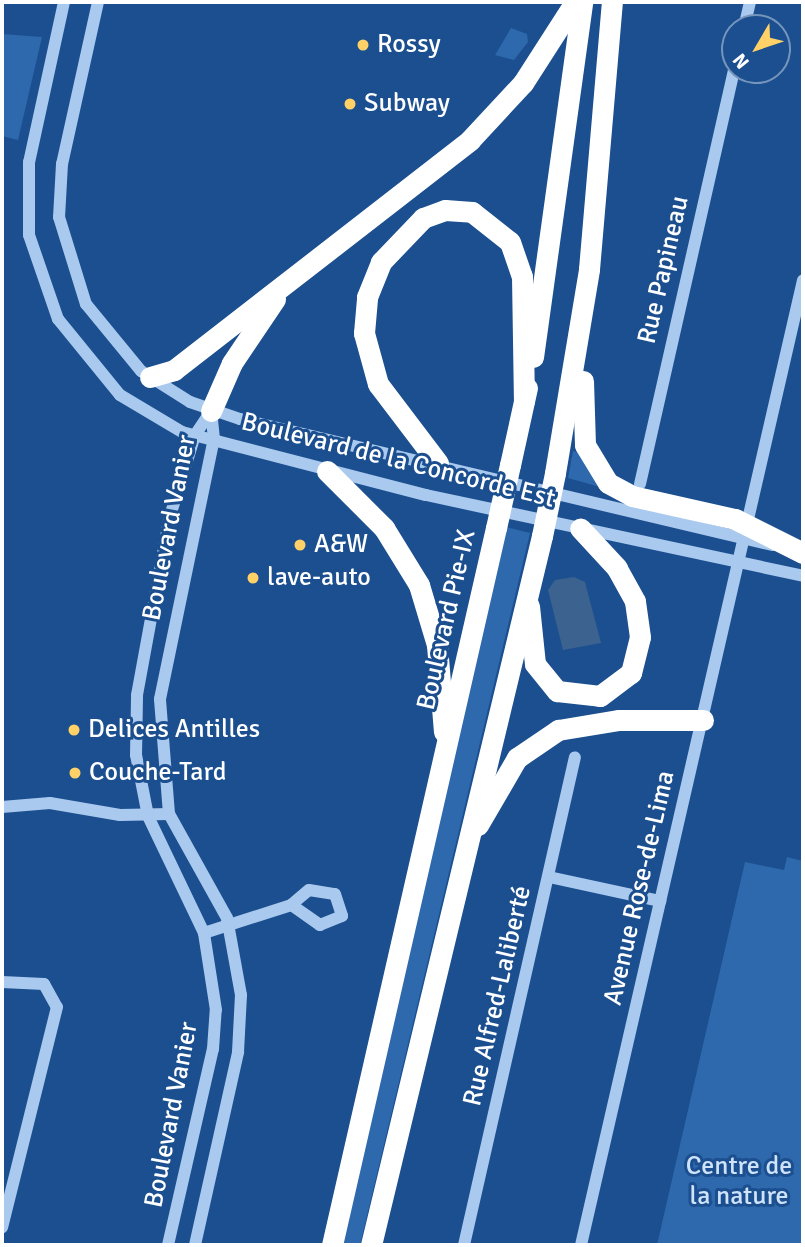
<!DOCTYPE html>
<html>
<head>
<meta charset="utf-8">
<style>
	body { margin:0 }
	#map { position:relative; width:805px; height:1247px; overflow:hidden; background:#1b4f8f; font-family:Signika,sans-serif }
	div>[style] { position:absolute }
	.green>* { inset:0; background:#2e69ad }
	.water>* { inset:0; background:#3c6290 }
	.minor>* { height:12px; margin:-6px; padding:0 6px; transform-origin:6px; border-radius:6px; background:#a9c9ee }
	.highway>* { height:21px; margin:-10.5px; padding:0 10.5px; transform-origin:10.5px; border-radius:10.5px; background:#fff }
	.highway-bridge>* { height:21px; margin:-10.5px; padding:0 10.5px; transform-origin:10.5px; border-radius:10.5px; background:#fff }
	.dots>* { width:19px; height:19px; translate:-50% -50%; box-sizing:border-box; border:4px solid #1b4f8f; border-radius:50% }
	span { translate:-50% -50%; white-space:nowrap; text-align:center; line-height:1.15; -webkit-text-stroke:6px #1b4f8f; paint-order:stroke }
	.poi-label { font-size:26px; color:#fff }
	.left { translate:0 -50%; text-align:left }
	.street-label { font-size:26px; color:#fff }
	.park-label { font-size:26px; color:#cfe3fa }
	.frame { position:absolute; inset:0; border:4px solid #fff; pointer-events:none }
	.north { position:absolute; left:721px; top:14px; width:70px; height:70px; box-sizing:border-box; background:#1b4f8f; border:2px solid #7695bc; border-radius:50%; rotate:231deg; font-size:19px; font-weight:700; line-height:28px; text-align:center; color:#fff }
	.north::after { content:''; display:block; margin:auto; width:24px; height:32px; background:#ffd166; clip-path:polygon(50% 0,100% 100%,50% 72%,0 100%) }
</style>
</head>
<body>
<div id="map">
	<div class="green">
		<i style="clip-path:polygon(511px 28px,527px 34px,528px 42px,514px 60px,495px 55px)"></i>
		<i style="clip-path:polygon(2px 34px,42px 37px,18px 140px,2px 136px)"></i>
		<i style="clip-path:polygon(573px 451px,581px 453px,600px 487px,568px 478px)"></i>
		<i style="clip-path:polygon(506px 527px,530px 533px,360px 1245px,342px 1245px)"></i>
		<i style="clip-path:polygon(787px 857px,803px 861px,803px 1245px,657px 1245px,745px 862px,784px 870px)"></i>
	</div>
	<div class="water">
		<i style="clip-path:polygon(574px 577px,585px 582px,601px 643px,563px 650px,548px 590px,555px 580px)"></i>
	</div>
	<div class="minor">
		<i style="left:64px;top:2px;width:164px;rotate:102.3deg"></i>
		<i style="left:29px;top:162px;width:73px;rotate:90deg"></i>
		<i style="left:29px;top:235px;width:89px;rotate:71deg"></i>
		<i style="left:58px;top:319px;width:98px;rotate:50.8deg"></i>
		<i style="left:120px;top:395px;width:72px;rotate:30.8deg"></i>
		<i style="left:182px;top:432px;width:252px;rotate:14.5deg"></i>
		<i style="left:426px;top:495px;width:386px;rotate:12.1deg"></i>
		<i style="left:98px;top:2px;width:166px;rotate:102.5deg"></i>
		<i style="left:62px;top:164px;width:53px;rotate:93.2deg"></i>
		<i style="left:59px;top:217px;width:91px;rotate:72.8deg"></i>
		<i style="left:86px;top:304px;width:87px;rotate:50.6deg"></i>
		<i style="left:141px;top:371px;width:58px;rotate:32.3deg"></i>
		<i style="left:190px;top:402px;width:53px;rotate:18.8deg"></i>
		<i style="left:240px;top:419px;width:547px;rotate:13.32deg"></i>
		<i style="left:744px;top:28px;width:27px;rotate:-77deg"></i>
		<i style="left:640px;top:484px;width:429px;rotate:-77.2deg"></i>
		<i style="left:2px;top:807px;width:48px;rotate:-4.8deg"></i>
		<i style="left:50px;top:803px;width:71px;rotate:9.7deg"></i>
		<i style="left:120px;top:815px;width:49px;rotate:-1.2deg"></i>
		<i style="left:549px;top:877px;width:114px;rotate:12.2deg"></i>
		<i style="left:204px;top:933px;width:91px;rotate:-17.8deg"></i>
		<i style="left:291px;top:905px;width:23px;rotate:-40deg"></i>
		<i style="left:309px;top:890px;width:26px;rotate:9deg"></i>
		<i style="left:335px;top:894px;width:23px;rotate:72deg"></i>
		<i style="left:342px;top:916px;width:24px;rotate:158deg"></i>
		<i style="left:320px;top:925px;width:35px;rotate:-145deg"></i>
		<i style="left:2px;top:982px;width:42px;rotate:2.7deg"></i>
		<i style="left:44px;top:984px;width:26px;rotate:61deg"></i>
		<i style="left:57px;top:1007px;width:227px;rotate:104deg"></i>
		<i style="left:168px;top:1245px;width:201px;rotate:-77.1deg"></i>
		<i style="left:213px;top:1049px;width:39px;rotate:-86deg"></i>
		<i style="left:216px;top:1010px;width:78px;rotate:-98.9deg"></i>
		<i style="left:204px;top:933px;width:130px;rotate:-115.6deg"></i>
		<i style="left:148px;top:816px;width:62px;rotate:-101.1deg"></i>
		<i style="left:136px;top:755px;width:60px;rotate:-89deg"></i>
		<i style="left:137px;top:695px;width:182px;rotate:-79.6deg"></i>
		<i style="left:170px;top:516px;width:85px;rotate:-72.8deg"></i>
		<i style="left:195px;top:435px;width:29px;rotate:-56deg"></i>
		<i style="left:195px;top:1245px;width:198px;rotate:-77.4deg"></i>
		<i style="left:238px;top:1052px;width:57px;rotate:-87deg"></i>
		<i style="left:241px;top:995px;width:78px;rotate:-100.3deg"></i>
		<i style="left:227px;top:918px;width:119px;rotate:-119.1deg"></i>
		<i style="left:169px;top:814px;width:115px;rotate:-94.5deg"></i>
		<i style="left:160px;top:699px;width:266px;rotate:-78.3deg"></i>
		<i style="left:214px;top:439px;width:28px;rotate:-96deg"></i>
		<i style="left:464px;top:1245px;width:500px;rotate:-77.19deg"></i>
		<i style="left:581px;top:1245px;width:990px;rotate:-77.04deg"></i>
	</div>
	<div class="highway">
		<i style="left:533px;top:357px;width:358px;rotate:-82.1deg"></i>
		<i style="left:150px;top:377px;width:25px;rotate:-16deg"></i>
		<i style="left:174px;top:370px;width:375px;rotate:-37.8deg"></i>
		<i style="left:470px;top:140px;width:78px;rotate:-47.1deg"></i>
		<i style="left:523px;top:83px;width:96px;rotate:-57.3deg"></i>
		<i style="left:583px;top:381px;width:64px;rotate:88.2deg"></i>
		<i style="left:585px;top:445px;width:44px;rotate:58.8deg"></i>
		<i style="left:608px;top:483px;width:27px;rotate:28deg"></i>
		<i style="left:632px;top:496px;width:106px;rotate:12.6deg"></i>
		<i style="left:735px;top:519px;width:76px;rotate:26.6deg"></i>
		<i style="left:211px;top:411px;width:52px;rotate:-66.4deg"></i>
		<i style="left:232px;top:363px;width:77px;rotate:-56.1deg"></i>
		<i style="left:438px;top:463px;width:99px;rotate:-127.2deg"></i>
		<i style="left:378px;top:384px;width:53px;rotate:-105.4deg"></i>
		<i style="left:364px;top:333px;width:36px;rotate:-85deg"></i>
		<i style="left:367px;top:297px;width:38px;rotate:-68deg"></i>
		<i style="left:381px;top:262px;width:61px;rotate:-46.3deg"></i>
		<i style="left:423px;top:218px;width:23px;rotate:-20deg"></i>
		<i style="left:445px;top:210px;width:27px;rotate:4deg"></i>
		<i style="left:472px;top:212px;width:48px;rotate:38.3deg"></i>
		<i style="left:510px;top:242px;width:36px;rotate:71deg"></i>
		<i style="left:522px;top:276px;width:125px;rotate:89.1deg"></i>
		<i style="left:510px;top:465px;width:79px;rotate:-77.6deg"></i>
		<i style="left:327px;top:471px;width:81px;rotate:45deg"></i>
		<i style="left:384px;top:528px;width:67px;rotate:58.4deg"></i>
		<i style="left:419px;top:585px;width:63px;rotate:73.3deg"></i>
		<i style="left:437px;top:645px;width:87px;rotate:85.4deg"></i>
		<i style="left:555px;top:473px;width:207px;rotate:-80.5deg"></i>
		<i style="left:589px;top:269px;width:268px;rotate:-85.1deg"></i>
		<i style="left:529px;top:606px;width:58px;rotate:84.1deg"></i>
		<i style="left:535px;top:664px;width:35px;rotate:51deg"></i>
		<i style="left:557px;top:691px;width:43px;rotate:6.6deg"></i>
		<i style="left:600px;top:696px;width:39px;rotate:-37deg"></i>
		<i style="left:631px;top:673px;width:37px;rotate:-76deg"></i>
		<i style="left:640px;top:637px;width:36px;rotate:-98deg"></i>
		<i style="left:635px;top:601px;width:38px;rotate:-119deg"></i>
		<i style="left:617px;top:568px;width:54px;rotate:-132.8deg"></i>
		<i style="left:478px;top:825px;width:78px;rotate:-59.8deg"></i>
		<i style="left:517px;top:758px;width:50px;rotate:-34.3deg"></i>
		<i style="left:558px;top:730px;width:62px;rotate:-9.3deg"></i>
		<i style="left:619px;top:720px;width:84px"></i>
		<i style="left:332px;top:1245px;width:736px;rotate:-77.12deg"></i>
		<i style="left:371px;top:1245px;width:729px;rotate:-76.44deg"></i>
	</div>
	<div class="highway-bridge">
		<i style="left:496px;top:528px;width:65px;rotate:-77.5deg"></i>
		<i style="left:542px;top:536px;width:64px;rotate:-78.3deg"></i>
	</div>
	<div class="dots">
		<i style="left:363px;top:45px;background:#ffd166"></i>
		<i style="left:350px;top:104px;background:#ffd166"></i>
		<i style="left:300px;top:545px;background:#ffd166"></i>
		<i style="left:253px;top:578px;background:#ffd166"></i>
		<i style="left:74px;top:730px;background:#ffd166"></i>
		<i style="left:75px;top:773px;background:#ffd166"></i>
	</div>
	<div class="poi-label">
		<span class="left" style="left:377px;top:45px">Rossy</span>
		<span class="left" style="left:364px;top:104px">Subway</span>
		<span class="left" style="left:314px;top:545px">A&amp;W</span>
		<span class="left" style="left:267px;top:578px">lave-auto</span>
		<span class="left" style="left:88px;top:730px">Delices Antilles</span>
		<span class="left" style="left:89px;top:773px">Couche-Tard</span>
	</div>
	<div class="street-label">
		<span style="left:664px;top:270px;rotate:-77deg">Rue Papineau</span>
		<span style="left:398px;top:461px;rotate:14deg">Boulevard de la Concorde Est</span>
		<span style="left:170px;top:528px;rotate:-79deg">Boulevard Vanier</span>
		<span style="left:447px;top:620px;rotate:-77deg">Boulevard Pie-IX</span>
		<span style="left:640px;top:888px;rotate:-77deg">Avenue Rose-de-Lima</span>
		<span style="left:498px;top:996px;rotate:-77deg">Rue Alfred-Laliberté</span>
		<span style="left:172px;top:1115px;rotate:-79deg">Boulevard Vanier</span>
	</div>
	<div class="park-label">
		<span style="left:739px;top:1182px">Centre de<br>la nature</span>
	</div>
	<div class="frame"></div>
	<div class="north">N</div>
</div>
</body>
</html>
